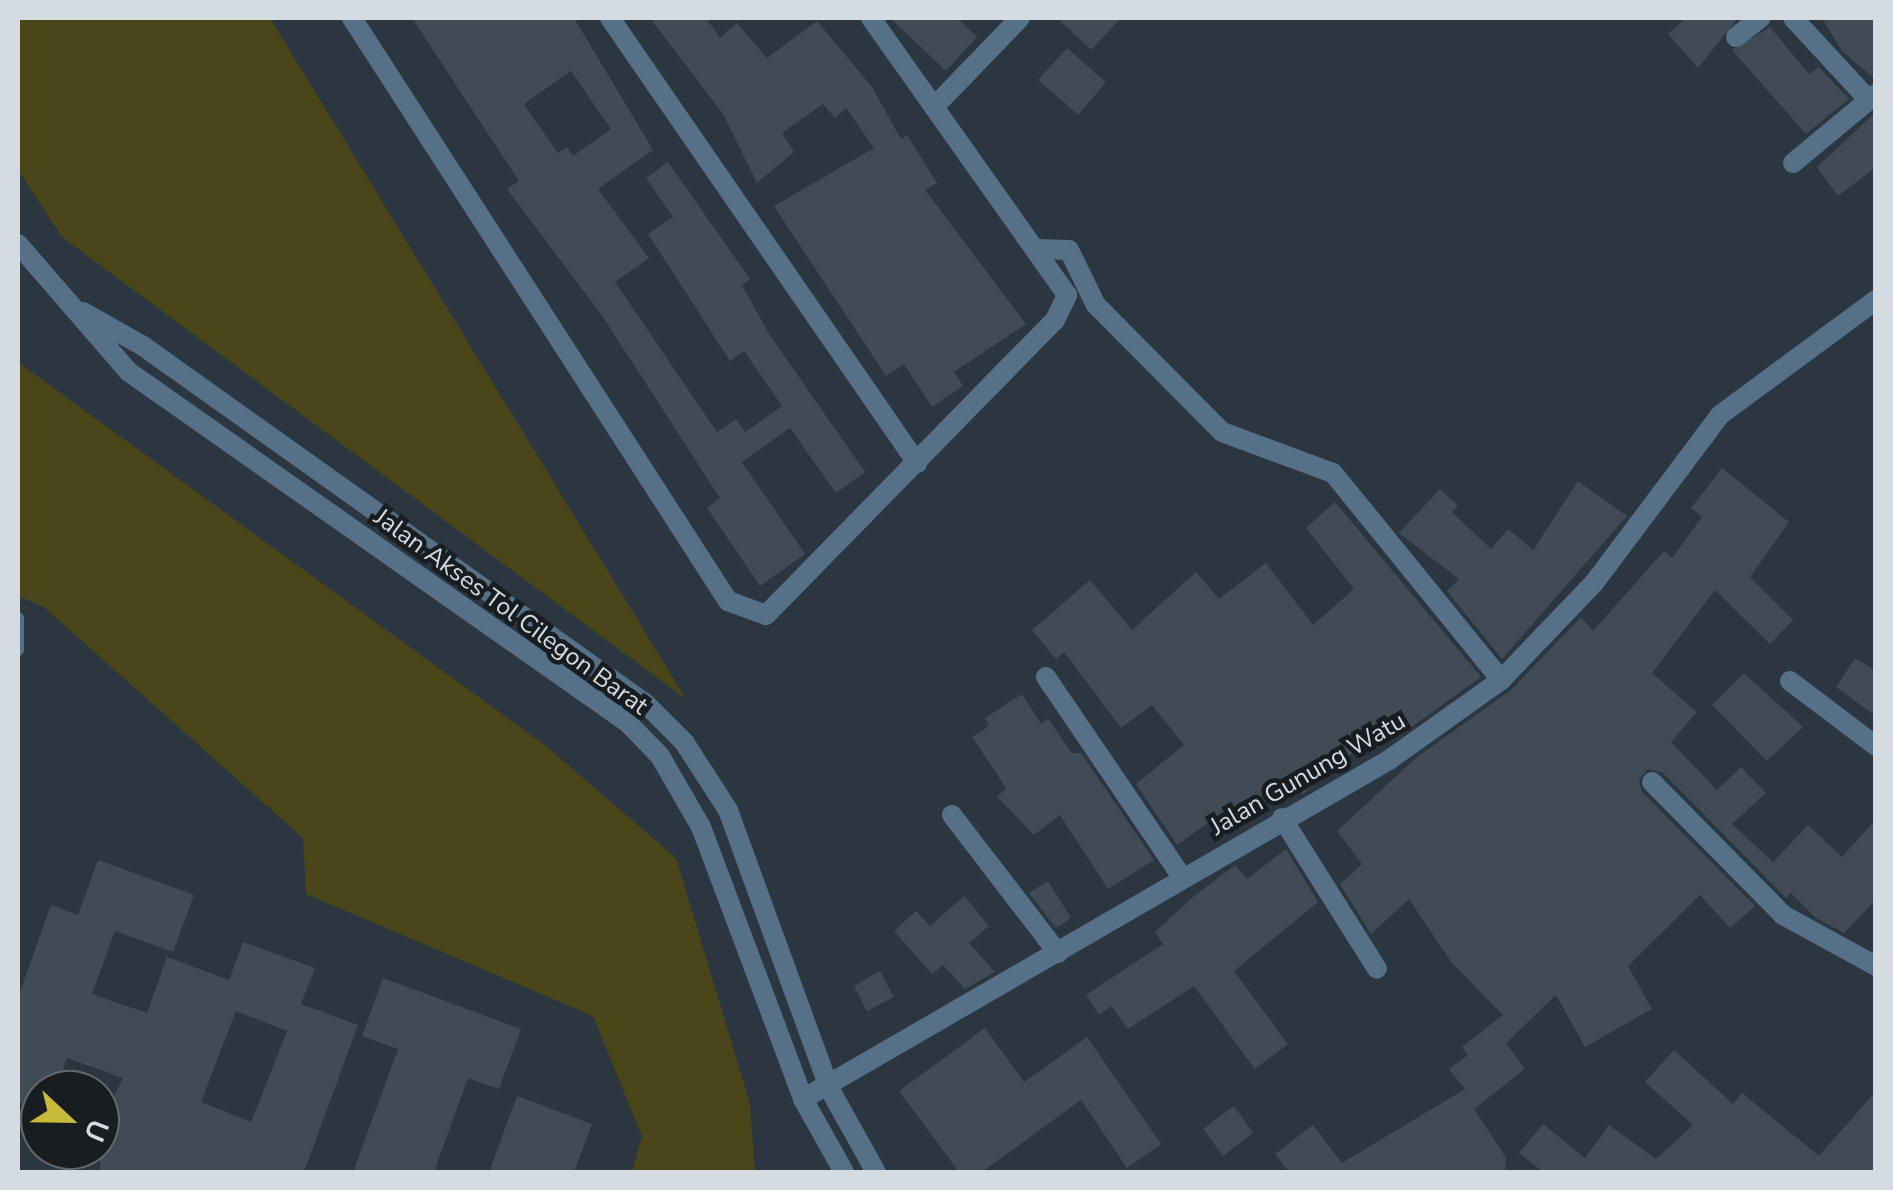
<!DOCTYPE html>
<html>
<head>
<meta charset="utf-8">
<style>
	body { margin:0 }
	#map { position:relative; width:1893px; height:1190px; overflow:hidden; background:#2b3640; font-family:"Nunito Sans",sans-serif }
	div>[style] { position:absolute }
	.green>* { inset:0; background:#4a461a }
	.building>* { inset:0; background:#404b55 }
	.lane>* { height:12px; margin:-6px; padding:0 6px; transform-origin:6px; border-radius:6px; background:#557087 }
	.street>* { height:20px; margin:-10px; padding:0 10px; transform-origin:10px; border-radius:10px; background:#557087 }
	span { translate:-50% -50%; white-space:nowrap; text-align:center; line-height:1.15; -webkit-text-stroke:9px #181d21; paint-order:stroke }
	.street-label { font-size:25px; color:#d4dbe1 }
	.frame { position:absolute; inset:0; border:20px solid #d4dbe1; pointer-events:none }
	.north { position:absolute; left:20px; top:1070px; width:100px; height:100px; box-sizing:border-box; background:#181d21; border:2px solid #63696e; border-radius:50%; rotate:112deg; font-size:28px; font-weight:700; line-height:40px; text-align:center; color:#d4dbe1 }
	.north::after { content:''; display:block; margin:auto; width:35px; height:45px; background:#c8bb3b; clip-path:polygon(50% 0,100% 100%,50% 72%,0 100%) }
</style>
</head>
<body>
<div id="map">
	<div class="green">
		<i style="clip-path:polygon(18px 18px,270px 18px,686px 699px,62px 237px,18px 170px)"></i>
		<i style="clip-path:polygon(18px 362px,546px 746px,676px 858px,750px 1104px,755px 1172px,632px 1172px,642px 1136px,593px 1016px,306px 894px,303px 838px,44px 607px,18px 596px)"></i>
	</div>
	<div class="building">
		<i style="clip-path:polygon(evenodd,412px 18px,574px 18px,653px 150px,598px 189px,649px 258px,615px 282px,717px 432px,736px 419px,745px 432px,782px 406px,744px 351px,730px 361px,648px 234px,673px 217px,646px 178px,668px 162px,750px 279px,742px 285px,769px 334px,865px 472px,836px 493px,790px 428px,742px 462px,805px 554px,760px 586px,707px 508px,720px 498px,601px 314px,507px 189px,519px 181px,412px 18px,571px 71px,611px 129px,573px 156px,567px 147px,558px 153px,524px 104px,571px 71px)"></i>
		<i style="clip-path:polygon(650px 18px,706px 18px,720px 38px,737px 23px,767px 58px,817px 21px,872px 87px,901px 139px,907px 135px,937px 183px,925px 190px,1026px 324px,954px 372px,963px 386px,932px 407px,904px 364px,886px 376px,774px 206px,874px 148px,846px 108px,835px 118px,823px 104px,782px 133px,794px 152px,757px 183px,723px 114px)"></i>
		<i style="clip-path:polygon(890px 18px,957px 18px,977px 37px,946px 71px)"></i>
		<i style="clip-path:polygon(1057px 18px,1121px 18px,1091px 50px)"></i>
		<i style="clip-path:polygon(1686px 18px,1738px 18px,1698px 68px,1668px 34px)"></i>
		<i style="clip-path:polygon(1822px 18px,1876px 18px,1876px 80px,1842px 51px)"></i>
		<i style="clip-path:polygon(1770px 27px,1809px 74px,1819px 67px,1849px 99px,1806px 134px,1732px 50px)"></i>
		<i style="clip-path:polygon(1067px 48px,1106px 82px,1078px 115px,1038px 80px)"></i>
		<i style="clip-path:polygon(1876px 112px,1876px 167px,1838px 196px,1817px 167px)"></i>
		<i style="clip-path:polygon(1722px 468px,1789px 522px,1750px 577px,1793px 620px,1770px 644px,1715px 590px,1652px 673px,1697px 712px,1671px 742px,1717px 790px,1741px 767px,1766px 793px,1732px 824px,1773px 862px,1808px 825px,1842px 857px,1876px 819px,1876px 900px,1844px 933px,1816px 918px,1791px 893px,1786px 898px,1662px 772px,1648px 769px,1639px 779px,1642px 792px,1755px 906px,1730px 928px,1700px 895px,1628px 966px,1652px 1009px,1585px 1047px,1556px 995px,1506px 1043px,1525px 1069px,1474px 1109px,1506px 1158px,1505px 1172px,1289px 1172px,1275px 1154px,1313px 1125px,1342px 1163px,1465px 1089px,1449px 1069px,1468px 1055px,1462px 1047px,1503px 1015px,1452px 963px,1409px 899px,1371px 934px,1340px 884px,1362px 864px,1337px 831px,1417px 757px,1511px 690px,1581px 617px,1593px 631px,1664px 551px,1672px 558px,1702px 517px,1691px 508px)"></i>
		<i style="clip-path:polygon(1578px 481px,1627px 516px,1502px 659px,1447px 591px,1459px 579px,1399px 533px,1440px 489px,1458px 506px,1452px 512px,1491px 549px,1508px 529px,1533px 550px)"></i>
		<i style="clip-path:polygon(1335px 502px,1481px 677px,1399px 736px,1389px 723px,1303px 794px,1293px 782px,1239px 820px,1230px 807px,1177px 845px,1136px 784px,1184px 745px,1152px 705px,1121px 728px,1064px 652px,1056px 659px,1032px 630px,1090px 580px,1132px 630px,1196px 572px,1219px 599px,1266px 563px,1313px 625px,1354px 589px,1306px 528px)"></i>
		<i style="clip-path:polygon(1855px 658px,1876px 671px,1876px 716px,1836px 687px)"></i>
		<i style="clip-path:polygon(1744px 673px,1803px 727px,1767px 761px,1712px 705px)"></i>
		<i style="clip-path:polygon(1022px 694px,1041px 724px,1048px 719px,1072px 753px,1081px 753px,1154px 860px,1108px 889px,1060px 815px,1034px 835px,997px 797px,1006px 788px,972px 737px,989px 726px,985px 718px)"></i>
		<i style="clip-path:polygon(1286px 849px,1318px 902px,1234px 971px,1288px 1044px,1255px 1069px,1194px 986px,1128px 1029px,1111px 1006px,1099px 1015px,1086px 995px,1163px 944px,1155px 932px,1192px 898px,1235px 865px,1247px 879px)"></i>
		<i style="clip-path:polygon(evenodd,98px 860px,194px 895px,173px 952px,115px 931px,92px 994px,147px 1013px,167px 957px,229px 980px,243px 942px,315px 968px,301px 1004px,358px 1025px,304px 1172px,100px 1172px,100px 1125px,123px 1078px,67px 1058px,55px 1090px,40px 1090px,40px 1111px,18px 1102px,18px 997px,51px 905px,78px 915px,98px 860px,236px 1011px,287px 1031px,251px 1122px,201px 1102px,236px 1011px)"></i>
		<i style="clip-path:polygon(1048px 881px,1071px 918px,1056px 928px,1029px 893px)"></i>
		<i style="clip-path:polygon(964px 896px,989px 926px,969px 943px,995px 972px,965px 989px,943px 965px,932px 974px,894px 931px,916px 911px,930px 926px)"></i>
		<i style="clip-path:polygon(880px 971px,894px 997px,867px 1011px,854px 986px)"></i>
		<i style="clip-path:polygon(383px 978px,521px 1029px,499px 1089px,468px 1078px,434px 1172px,353px 1172px,398px 1049px,362px 1036px)"></i>
		<i style="clip-path:polygon(985px 1028px,1024px 1082px,1087px 1037px,1161px 1144px,1127px 1168px,1081px 1100px,982px 1172px,959px 1172px,899px 1091px)"></i>
		<i style="clip-path:polygon(1674px 1050px,1733px 1104px,1742px 1093px,1819px 1156px,1876px 1091px,1876px 1172px,1543px 1172px,1519px 1153px,1543px 1124px,1585px 1158px,1609px 1125px,1656px 1159px,1693px 1125px,1645px 1082px)"></i>
		<i style="clip-path:polygon(517px 1096px,592px 1124px,574px 1172px,489px 1172px)"></i>
		<i style="clip-path:polygon(1234px 1106px,1253px 1133px,1223px 1156px,1203px 1129px)"></i>
	</div>
	<div class="lane">
		<i style="left:18px;top:618px;width:32px;rotate:90deg"></i>
	</div>
	<div class="street">
		<i style="left:352px;top:18px;width:694px;rotate:57.18deg"></i>
		<i style="left:728px;top:601px;width:40px;rotate:20.2deg"></i>
		<i style="left:766px;top:615px;width:413px;rotate:-45.6deg"></i>
		<i style="left:1055px;top:320px;width:28px;rotate:-64deg"></i>
		<i style="left:1067px;top:295px;width:339px;rotate:-125.3deg"></i>
		<i style="left:610px;top:18px;width:541px;rotate:55.4deg"></i>
		<i style="left:1793px;top:18px;width:112px;rotate:47.2deg"></i>
		<i style="left:1736px;top:37px;width:31px;rotate:-38deg"></i>
		<i style="left:934px;top:107px;width:124px;rotate:-46deg"></i>
		<i style="left:1793px;top:163px;width:108px;rotate:-39.7deg"></i>
		<i style="left:18px;top:244px;width:169px;rotate:49.1deg"></i>
		<i style="left:129px;top:372px;width:610px;rotate:35.12deg"></i>
		<i style="left:628px;top:723px;width:46px;rotate:45.9deg"></i>
		<i style="left:660px;top:756px;width:82px;rotate:60deg"></i>
		<i style="left:701px;top:827px;width:290px;rotate:69.4deg"></i>
		<i style="left:803px;top:1099px;width:84px;rotate:60.7deg"></i>
		<i style="left:1037px;top:249px;width:32px;rotate:2deg"></i>
		<i style="left:1069px;top:250px;width:61px;rotate:63.9deg"></i>
		<i style="left:1096px;top:305px;width:179px;rotate:45.2deg"></i>
		<i style="left:1222px;top:432px;width:118px;rotate:20.3deg"></i>
		<i style="left:1333px;top:473px;width:267px;rotate:50.9deg"></i>
		<i style="left:83px;top:312px;width:69px;rotate:29.5deg"></i>
		<i style="left:143px;top:346px;width:617px;rotate:35.44deg"></i>
		<i style="left:646px;top:704px;width:54px;rotate:45deg"></i>
		<i style="left:684px;top:742px;width:81px;rotate:57.1deg"></i>
		<i style="left:728px;top:810px;width:296px;rotate:70deg"></i>
		<i style="left:829px;top:1088px;width:96px;rotate:60.8deg"></i>
		<i style="left:1046px;top:677px;width:242px;rotate:55.8deg"></i>
		<i style="left:1790px;top:681px;width:108px;rotate:37.1deg"></i>
		<i style="left:1652px;top:782px;width:187px;rotate:45.4deg"></i>
		<i style="left:1783px;top:915px;width:106px;rotate:28.7deg"></i>
		<i style="left:952px;top:815px;width:174px;rotate:52.5deg"></i>
		<i style="left:1282px;top:818px;width:178px;rotate:57.8deg"></i>
		<i style="left:803px;top:1099px;width:677px;rotate:-30.05deg"></i>
		<i style="left:1389px;top:760px;width:138px;rotate:-35.5deg"></i>
		<i style="left:1501px;top:680px;width:134px;rotate:-46.2deg"></i>
		<i style="left:1594px;top:583px;width:210px;rotate:-53.1deg"></i>
		<i style="left:1720px;top:415px;width:194px;rotate:-36.4deg"></i>
	</div>
	<div class="street-label">
		<span style="left:511px;top:612px;rotate:36deg">Jalan Akses Tol Cilegon Barat</span>
		<span style="left:1308px;top:774px;rotate:-30deg">Jalan Gunung Watu</span>
	</div>
	<div class="frame"></div>
	<div class="north">U</div>
</div>
</body>
</html>
